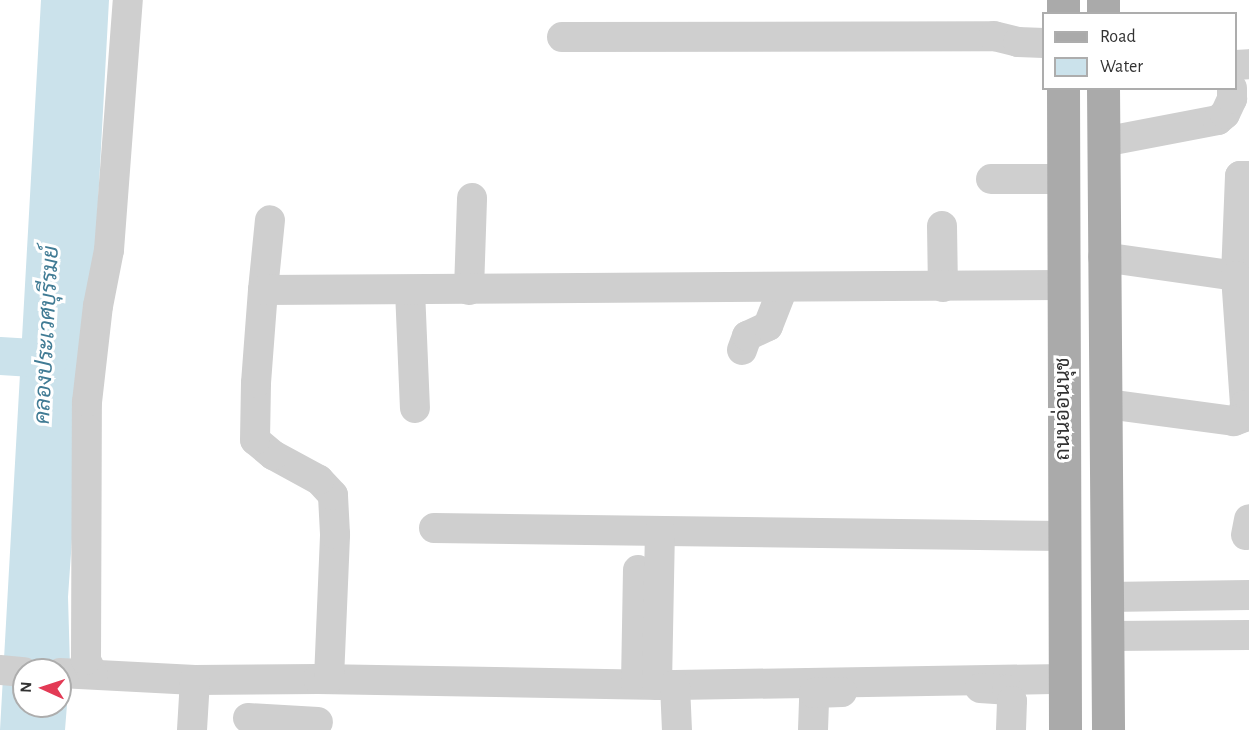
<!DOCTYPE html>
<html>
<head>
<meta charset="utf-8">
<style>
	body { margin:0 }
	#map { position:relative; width:1249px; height:730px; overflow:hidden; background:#fff; font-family:"Alegreya Sans",Sarabun,sans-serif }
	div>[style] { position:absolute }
	.water>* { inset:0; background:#cbe2eb }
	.river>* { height:38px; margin:-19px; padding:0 19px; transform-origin:19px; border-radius:19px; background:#cbe2eb }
	.minor>* { height:30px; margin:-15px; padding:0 15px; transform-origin:15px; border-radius:15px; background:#cfcfcf }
	.major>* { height:33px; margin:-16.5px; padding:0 16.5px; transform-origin:16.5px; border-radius:16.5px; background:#aaa }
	span { translate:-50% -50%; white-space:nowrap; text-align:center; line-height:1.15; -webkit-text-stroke:6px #fff; paint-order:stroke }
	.street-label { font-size:21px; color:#323232 }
	.water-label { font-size:22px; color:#407b94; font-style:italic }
	.legend { position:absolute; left:1042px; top:12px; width:195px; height:78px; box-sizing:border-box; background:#fff; border:2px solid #adadad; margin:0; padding:8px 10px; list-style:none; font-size:18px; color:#323232 }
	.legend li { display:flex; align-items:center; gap:12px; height:30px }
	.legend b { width:30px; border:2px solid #adadad }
	.north { position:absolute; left:12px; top:658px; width:60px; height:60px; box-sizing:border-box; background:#fff; border:2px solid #adadad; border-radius:50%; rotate:273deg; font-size:16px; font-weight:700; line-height:24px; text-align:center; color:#323232 }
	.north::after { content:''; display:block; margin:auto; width:21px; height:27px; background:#e33a55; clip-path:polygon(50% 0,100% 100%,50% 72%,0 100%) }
</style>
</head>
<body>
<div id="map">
	<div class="water">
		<i style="clip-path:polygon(evenodd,41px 0,109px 0,91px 333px,83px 379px,68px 597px,70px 667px,65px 730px,0 730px,41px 0,24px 670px,60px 670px,60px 706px,24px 706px,24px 670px)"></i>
	</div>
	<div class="river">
		<i style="left:0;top:356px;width:49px;rotate:3.5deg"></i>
	</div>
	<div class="minor">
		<i style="left:562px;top:37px;width:432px;rotate:-0.1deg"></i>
		<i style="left:994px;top:36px;width:25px;rotate:14deg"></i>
		<i style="left:1018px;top:42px;width:26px;rotate:2deg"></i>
		<i style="left:1236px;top:65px;width:13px;rotate:-4deg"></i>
		<i style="left:1103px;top:142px;width:117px;rotate:-10.8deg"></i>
		<i style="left:1218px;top:120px;width:9px;rotate:-41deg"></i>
		<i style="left:1225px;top:114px;width:17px;rotate:-65deg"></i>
		<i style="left:1232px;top:99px;width:11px;rotate:-90deg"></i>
		<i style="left:1249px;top:176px;width:9px;rotate:180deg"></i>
		<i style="left:1240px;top:176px;width:100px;rotate:92.3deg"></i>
		<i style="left:1236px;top:276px;width:13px;rotate:-9deg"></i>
		<i style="left:991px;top:179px;width:70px"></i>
		<i style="left:942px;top:226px;width:61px;rotate:89.1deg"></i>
		<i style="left:1103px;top:257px;width:134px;rotate:8.1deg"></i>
		<i style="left:1236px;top:276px;width:129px;rotate:86deg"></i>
		<i style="left:1245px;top:405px;width:13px;rotate:103deg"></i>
		<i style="left:1242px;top:418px;width:9px;rotate:159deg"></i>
		<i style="left:1234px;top:421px;width:129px;rotate:-172.4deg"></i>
		<i style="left:263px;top:290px;width:70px;rotate:-84.3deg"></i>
		<i style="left:410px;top:290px;width:118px;rotate:87.6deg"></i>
		<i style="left:469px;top:290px;width:92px;rotate:-88.1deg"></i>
		<i style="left:742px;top:350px;width:15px;rotate:-70deg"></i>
		<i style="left:747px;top:336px;width:23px;rotate:-25deg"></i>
		<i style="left:768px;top:326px;width:41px;rotate:-68.5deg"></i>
		<i style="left:434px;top:528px;width:630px;rotate:0.73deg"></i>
		<i style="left:1246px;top:535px;width:16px;rotate:-79deg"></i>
		<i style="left:1107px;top:597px;width:142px;rotate:-0.8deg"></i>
		<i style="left:1108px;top:636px;width:141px;rotate:-0.4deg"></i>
		<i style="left:0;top:670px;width:24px;rotate:5deg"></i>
		<i style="left:60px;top:673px;width:135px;rotate:3deg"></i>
		<i style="left:195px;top:680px;width:123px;rotate:-0.5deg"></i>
		<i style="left:318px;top:679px;width:357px;rotate:1deg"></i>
		<i style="left:675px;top:685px;width:390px;rotate:-0.9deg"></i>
		<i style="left:93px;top:674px;width:16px;rotate:-117deg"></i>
		<i style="left:86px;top:660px;width:258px;rotate:-89.8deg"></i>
		<i style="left:87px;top:402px;width:97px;rotate:-83.5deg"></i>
		<i style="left:98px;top:306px;width:57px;rotate:-78.9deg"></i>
		<i style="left:109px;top:250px;width:251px;rotate:-85.7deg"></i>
		<i style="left:329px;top:679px;width:145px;rotate:-87.6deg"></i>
		<i style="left:335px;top:534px;width:39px;rotate:-93deg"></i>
		<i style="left:333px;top:495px;width:21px;rotate:-133deg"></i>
		<i style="left:319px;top:480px;width:52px;rotate:-151.5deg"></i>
		<i style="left:273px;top:455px;width:23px;rotate:-140deg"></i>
		<i style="left:255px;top:440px;width:57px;rotate:-89deg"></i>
		<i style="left:256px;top:383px;width:93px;rotate:-85.7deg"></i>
		<i style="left:263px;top:290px;width:799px;rotate:-0.36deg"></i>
		<i style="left:636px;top:684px;width:114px;rotate:-89deg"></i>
		<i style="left:657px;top:685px;width:154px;rotate:-88.9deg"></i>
		<i style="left:675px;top:685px;width:45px;rotate:87.5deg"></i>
		<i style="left:980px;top:688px;width:27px;rotate:4deg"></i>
		<i style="left:1007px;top:690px;width:12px;rotate:66deg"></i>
		<i style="left:1012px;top:701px;width:29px;rotate:92deg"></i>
		<i style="left:248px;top:718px;width:70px;rotate:3.3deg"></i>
		<i style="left:192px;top:730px;width:50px;rotate:-86.6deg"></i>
		<i style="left:813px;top:730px;width:37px;rotate:-88deg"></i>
		<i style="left:814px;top:693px;width:28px;rotate:-2deg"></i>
	</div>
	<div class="major">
		<i style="left:1063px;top:0;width:14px;rotate:90deg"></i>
		<i style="left:1103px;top:14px;width:14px;rotate:-90deg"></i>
		<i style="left:1063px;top:88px;width:642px;rotate:89.82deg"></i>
		<i style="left:1103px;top:88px;width:642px;rotate:89.55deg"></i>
	</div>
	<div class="street-label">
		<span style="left:1063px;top:409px;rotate:-90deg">ถนนอ่อนนุช</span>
	</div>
	<div class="water-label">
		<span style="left:47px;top:335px;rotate:-87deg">คลองประเวศบุรีรมย์</span>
	</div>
	<ul class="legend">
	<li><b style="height:8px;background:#aaa"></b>Road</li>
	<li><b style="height:16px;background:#cbe2eb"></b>Water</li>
	</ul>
	<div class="north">N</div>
</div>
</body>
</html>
